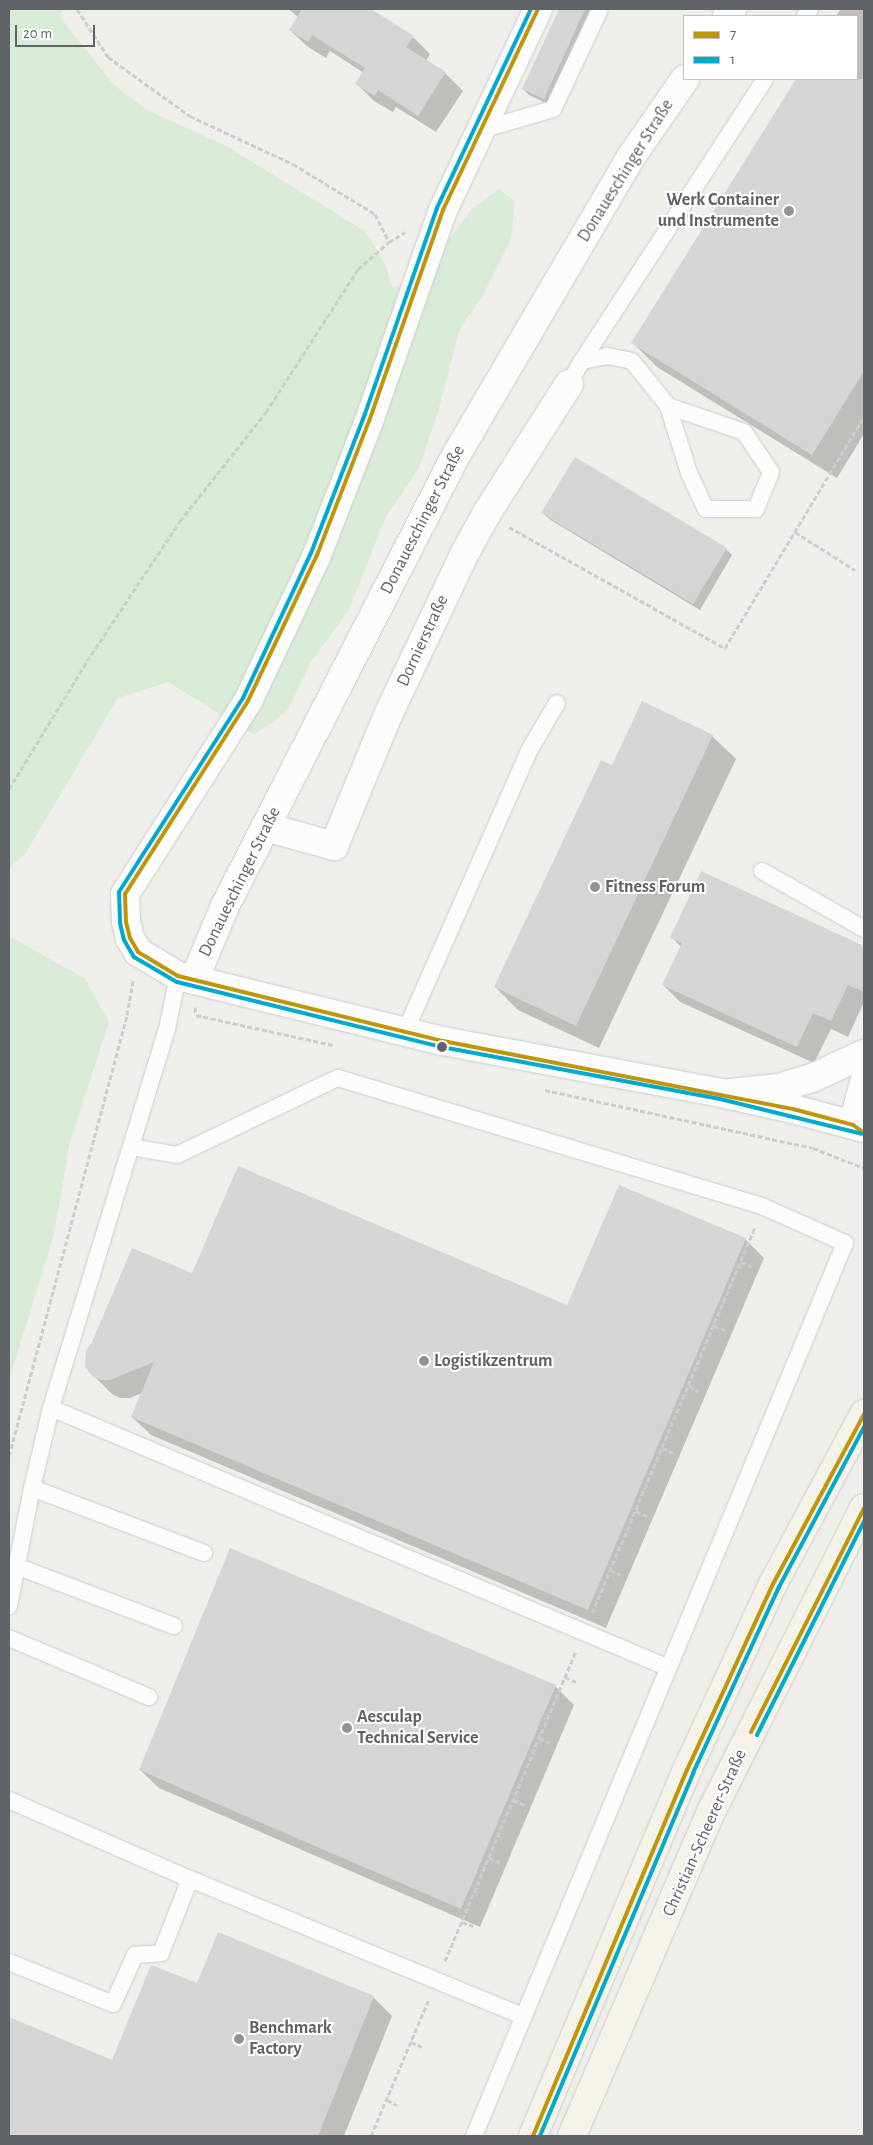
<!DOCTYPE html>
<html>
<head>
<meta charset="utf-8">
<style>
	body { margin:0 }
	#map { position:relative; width:873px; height:2145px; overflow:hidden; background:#efeeea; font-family:"Alegreya Sans",sans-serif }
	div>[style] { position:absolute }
	.green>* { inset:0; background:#d8ebd6 }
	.shadow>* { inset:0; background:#0003 }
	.building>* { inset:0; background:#d6d5d3 }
	.path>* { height:3px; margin-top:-1.5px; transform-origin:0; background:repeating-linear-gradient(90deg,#cacfcc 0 5px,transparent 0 7.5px) }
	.roads { filter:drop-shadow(0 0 1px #cbcccc) drop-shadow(0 0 1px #cbcccc) }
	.lane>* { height:16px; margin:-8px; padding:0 8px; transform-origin:8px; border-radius:8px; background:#fdfcfc }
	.street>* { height:28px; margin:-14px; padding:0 14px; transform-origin:14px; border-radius:14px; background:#fdfcfc }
	.secondary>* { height:28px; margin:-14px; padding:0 14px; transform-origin:14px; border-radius:14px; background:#fdfcfc }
	.primary>* { height:28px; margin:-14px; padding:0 14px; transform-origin:14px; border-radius:14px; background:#f4f2e9 }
	.bus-1>* { height:4px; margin:-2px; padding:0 2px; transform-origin:2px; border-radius:2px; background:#c09608 }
	.bus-2>* { height:4px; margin:-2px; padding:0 2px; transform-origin:2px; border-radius:2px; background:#00a9ce }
	.dots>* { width:14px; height:14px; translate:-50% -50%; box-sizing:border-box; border:2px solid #fff; border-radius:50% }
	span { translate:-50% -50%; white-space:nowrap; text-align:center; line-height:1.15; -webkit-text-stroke:4px #fff; paint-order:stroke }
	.street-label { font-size:18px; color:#5f6368 }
	.poi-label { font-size:18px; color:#5f6368; font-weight:700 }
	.right { translate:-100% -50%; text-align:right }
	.left { translate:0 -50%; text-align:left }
	.frame { position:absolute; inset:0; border:10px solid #5f6368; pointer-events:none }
	.legend { position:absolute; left:683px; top:15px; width:175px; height:65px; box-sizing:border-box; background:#fff; border:1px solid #bfc1c3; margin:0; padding:6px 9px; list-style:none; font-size:15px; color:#5f6368 }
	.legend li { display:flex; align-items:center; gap:10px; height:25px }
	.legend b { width:25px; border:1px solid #bfc1c3 }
	.scale { position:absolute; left:15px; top:25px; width:80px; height:22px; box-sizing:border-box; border:2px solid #5f6368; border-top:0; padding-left:6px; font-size:15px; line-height:18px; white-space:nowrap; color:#5f6368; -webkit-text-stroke:4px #fff; paint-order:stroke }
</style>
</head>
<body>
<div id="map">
	<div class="green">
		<i style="clip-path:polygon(9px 9px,63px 9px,60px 17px,114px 85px,145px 109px,226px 146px,365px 231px,385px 264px,392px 287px,431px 279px,446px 243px,472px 209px,499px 189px,515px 202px,511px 239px,482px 297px,460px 328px,438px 412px,419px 468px,385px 518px,349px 610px,311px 662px,287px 711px,254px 735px,168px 682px,118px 698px,25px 854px,9px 868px)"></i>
		<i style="clip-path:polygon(9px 936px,84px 978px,109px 1022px,70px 1142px,53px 1238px,9px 1380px)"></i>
	</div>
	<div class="shadow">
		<i style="clip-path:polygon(288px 9px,369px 9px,413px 37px,430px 54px,426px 61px,445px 73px,463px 91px,436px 132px,396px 107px,393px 112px,374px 101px,357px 84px,364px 73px,330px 51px,326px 58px,308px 47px,290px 30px,298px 17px)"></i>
		<i style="clip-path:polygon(560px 9px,594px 9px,550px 105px,529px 95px,523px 89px)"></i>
		<i style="clip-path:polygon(841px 9px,864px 9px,864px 434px,837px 478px,657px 367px,633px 343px,797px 79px,857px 79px,857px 16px,836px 16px)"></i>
		<i style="clip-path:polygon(543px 513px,726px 549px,732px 555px,700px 610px,549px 519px)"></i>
		<i style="clip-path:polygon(712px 736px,736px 759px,599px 1048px,518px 1010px,495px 987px,613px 767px)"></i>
		<i style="clip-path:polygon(702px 872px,864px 947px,864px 1002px,848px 1037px,831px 1029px,814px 1063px,680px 1002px,663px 985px,681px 947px,672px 937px)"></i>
		<i style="clip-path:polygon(745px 1239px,764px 1258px,606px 1628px,151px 1435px,132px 1417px,142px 1393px,130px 1398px,120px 1398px,112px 1394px,93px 1375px,193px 1274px,568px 1307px)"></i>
		<i style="clip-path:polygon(555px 1686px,574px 1705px,480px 1927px,159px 1788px,140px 1770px)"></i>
		<i style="clip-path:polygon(197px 1985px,373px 1997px,392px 2016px,344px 2136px,9px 2136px,9px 2019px,112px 2061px)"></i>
	</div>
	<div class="building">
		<i style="clip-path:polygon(302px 9px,371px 9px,414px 36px,406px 47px,446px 72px,418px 116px,378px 90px,375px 96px,355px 84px,365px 68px,312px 35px,308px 42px,289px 30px)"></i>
		<i style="clip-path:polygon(559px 9px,585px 9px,544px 99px,522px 89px)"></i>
		<i style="clip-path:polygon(796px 79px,864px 79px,864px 371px,812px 455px,631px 343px)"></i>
		<i style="clip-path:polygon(575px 457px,727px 548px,693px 604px,541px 513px)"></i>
		<i style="clip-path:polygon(642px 701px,713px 735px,576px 1026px,494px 987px,601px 760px,612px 765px)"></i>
		<i style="clip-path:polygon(701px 871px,864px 946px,864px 992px,848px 985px,831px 1021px,813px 1013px,797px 1047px,662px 985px,682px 943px,670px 938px)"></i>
		<i style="clip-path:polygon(238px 1166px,567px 1305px,619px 1185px,746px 1238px,588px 1610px,131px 1417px,154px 1362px,110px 1380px,100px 1380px,92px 1376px,85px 1367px,86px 1350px,92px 1342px,132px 1248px,192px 1273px)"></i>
		<i style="clip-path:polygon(230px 1548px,556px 1685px,461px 1909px,139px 1770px)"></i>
		<i style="clip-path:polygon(218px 1932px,374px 1996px,318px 2136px,9px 2136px,9px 2017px,112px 2060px,151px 1965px,197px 1983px)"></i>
	</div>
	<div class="path">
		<i style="left:77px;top:9px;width:57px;rotate:57.1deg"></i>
		<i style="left:108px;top:57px;width:101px;rotate:35.7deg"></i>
		<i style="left:190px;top:116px;width:114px;rotate:25deg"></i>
		<i style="left:293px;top:164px;width:96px;rotate:31.4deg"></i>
		<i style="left:375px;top:214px;width:31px;rotate:63deg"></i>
		<i style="left:509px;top:527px;width:248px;rotate:29.3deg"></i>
		<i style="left:725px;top:648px;width:270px;rotate:-59deg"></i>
		<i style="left:795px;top:532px;width:71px;rotate:32.3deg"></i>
		<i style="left:9px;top:789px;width:150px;rotate:-58.6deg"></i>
		<i style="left:87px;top:661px;width:168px;rotate:-56.4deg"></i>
		<i style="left:180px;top:521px;width:139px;rotate:-51.7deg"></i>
		<i style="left:266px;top:412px;width:170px;rotate:-57.2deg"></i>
		<i style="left:358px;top:269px;width:41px;rotate:-41.1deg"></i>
		<i style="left:389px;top:242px;width:19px;rotate:-32deg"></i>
		<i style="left:195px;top:1007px;width:8px;rotate:83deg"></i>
		<i style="left:196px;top:1015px;width:140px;rotate:12.4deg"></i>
		<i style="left:545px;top:1090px;width:274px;rotate:12.2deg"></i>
		<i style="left:813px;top:1148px;width:55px;rotate:21.4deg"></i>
		<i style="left:741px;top:1262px;width:12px;rotate:24deg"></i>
		<i style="left:714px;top:1326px;width:12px;rotate:20deg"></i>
		<i style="left:689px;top:1386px;width:11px;rotate:27deg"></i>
		<i style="left:662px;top:1448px;width:12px;rotate:24deg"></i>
		<i style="left:9px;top:1456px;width:457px;rotate:-75deg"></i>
		<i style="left:127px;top:1015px;width:36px;rotate:-80deg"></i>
		<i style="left:636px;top:1511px;width:12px;rotate:24deg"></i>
		<i style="left:610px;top:1570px;width:12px;rotate:24deg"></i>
		<i style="left:592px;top:1613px;width:419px;rotate:-67.1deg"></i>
		<i style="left:565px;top:1677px;width:12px;rotate:24deg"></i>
		<i style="left:539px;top:1738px;width:12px;rotate:24deg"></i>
		<i style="left:513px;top:1800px;width:12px;rotate:24deg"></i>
		<i style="left:489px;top:1858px;width:12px;rotate:24deg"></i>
		<i style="left:462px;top:1922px;width:12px;rotate:20deg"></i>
		<i style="left:445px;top:1961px;width:337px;rotate:-67.1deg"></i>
		<i style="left:411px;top:2042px;width:12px;rotate:24deg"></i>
		<i style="left:387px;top:2100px;width:11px;rotate:27deg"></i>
		<i style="left:371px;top:2136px;width:147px;rotate:-67.1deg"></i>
	</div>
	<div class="roads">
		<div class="lane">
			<i style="left:805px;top:16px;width:9px;rotate:-54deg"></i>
			<i style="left:481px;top:130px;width:75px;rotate:-16.3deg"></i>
			<i style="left:553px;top:109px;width:110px;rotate:-64.8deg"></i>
			<i style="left:582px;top:361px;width:336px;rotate:-57deg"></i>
			<i style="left:569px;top:384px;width:26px;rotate:-61deg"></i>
			<i style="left:582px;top:361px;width:25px;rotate:-11deg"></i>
			<i style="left:607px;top:356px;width:25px;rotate:11deg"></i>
			<i style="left:632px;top:361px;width:58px;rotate:51.3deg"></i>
			<i style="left:668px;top:406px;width:70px;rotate:72.6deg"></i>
			<i style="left:689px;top:473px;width:40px;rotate:65deg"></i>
			<i style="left:706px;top:509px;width:50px"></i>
			<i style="left:756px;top:509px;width:40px;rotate:-68deg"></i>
			<i style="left:771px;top:472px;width:48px;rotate:-124deg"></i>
			<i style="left:744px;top:432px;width:80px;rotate:-161.1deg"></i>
			<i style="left:762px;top:871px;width:117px;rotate:29.6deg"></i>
			<i style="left:405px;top:1032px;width:309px;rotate:-66.2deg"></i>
			<i style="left:530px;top:749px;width:53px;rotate:-59.6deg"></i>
			<i style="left:132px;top:1147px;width:46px;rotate:10.1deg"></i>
			<i style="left:177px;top:1155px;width:178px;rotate:-25.6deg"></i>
			<i style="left:338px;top:1078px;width:445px;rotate:16.8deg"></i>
			<i style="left:764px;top:1207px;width:89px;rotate:24deg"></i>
			<i style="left:845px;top:1243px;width:967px;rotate:112.56deg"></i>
			<i style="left:51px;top:1408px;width:670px;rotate:22.82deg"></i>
			<i style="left:32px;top:1488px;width:184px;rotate:20.7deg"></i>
			<i style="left:16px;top:1566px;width:169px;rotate:20.8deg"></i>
			<i style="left:9px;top:1606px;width:120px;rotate:-79deg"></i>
			<i style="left:32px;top:1488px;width:82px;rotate:-76.6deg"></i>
			<i style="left:51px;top:1408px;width:396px;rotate:-73deg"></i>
			<i style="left:167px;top:1029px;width:54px;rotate:-78.3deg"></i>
			<i style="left:9px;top:1638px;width:152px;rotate:22.9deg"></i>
			<i style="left:9px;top:1800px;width:197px;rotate:23.6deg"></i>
			<i style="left:190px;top:1879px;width:361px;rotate:22.4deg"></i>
			<i style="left:9px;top:1962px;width:112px;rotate:22deg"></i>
			<i style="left:113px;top:2004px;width:54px;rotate:-65.8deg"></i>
			<i style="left:135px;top:1955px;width:26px;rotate:-4deg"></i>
			<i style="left:161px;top:1953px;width:79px;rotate:-68.6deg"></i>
		</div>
		<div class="street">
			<i style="left:265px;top:827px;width:72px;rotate:15.4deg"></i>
			<i style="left:334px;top:846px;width:142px;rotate:-67.6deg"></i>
			<i style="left:388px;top:715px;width:182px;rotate:-64.6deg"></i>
			<i style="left:466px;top:551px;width:43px;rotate:-61.1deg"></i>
			<i style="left:487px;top:513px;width:153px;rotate:-57.6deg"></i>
			<i style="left:194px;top:980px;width:16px;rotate:-166deg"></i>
			<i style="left:178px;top:976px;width:47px;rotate:-149deg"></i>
			<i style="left:138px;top:952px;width:16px;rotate:-120deg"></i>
			<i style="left:130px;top:938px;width:16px;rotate:-104deg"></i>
			<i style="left:126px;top:922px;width:28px;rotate:-92deg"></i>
			<i style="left:125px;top:894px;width:229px;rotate:-57.5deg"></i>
			<i style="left:248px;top:701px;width:161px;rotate:-64.7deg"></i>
			<i style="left:317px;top:555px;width:144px;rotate:-68.8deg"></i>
			<i style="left:369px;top:421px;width:224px;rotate:-70.7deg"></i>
			<i style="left:443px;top:210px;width:222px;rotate:-64.7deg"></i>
			<i style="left:730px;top:1093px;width:49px;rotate:-5.8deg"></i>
			<i style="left:779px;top:1088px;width:37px;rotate:-17deg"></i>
			<i style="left:814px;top:1077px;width:55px;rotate:-24.7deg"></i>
			<i style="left:853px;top:1125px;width:44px;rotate:-75.7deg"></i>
		</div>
		<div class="secondary">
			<i style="left:727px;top:16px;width:9px;rotate:-54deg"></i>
			<i style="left:685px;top:79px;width:95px;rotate:124.7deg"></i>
			<i style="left:631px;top:157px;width:346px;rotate:120.4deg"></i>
			<i style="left:456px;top:455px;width:507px;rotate:117.12deg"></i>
			<i style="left:225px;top:906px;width:80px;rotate:112.7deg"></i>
			<i style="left:194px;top:980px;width:256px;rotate:13.8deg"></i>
			<i style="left:443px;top:1041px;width:283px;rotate:10.6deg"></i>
			<i style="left:721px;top:1093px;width:74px;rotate:12.5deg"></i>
			<i style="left:793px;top:1109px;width:73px;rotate:15deg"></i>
		</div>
		<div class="primary">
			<i style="left:533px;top:2136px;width:397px;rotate:-67.2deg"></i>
			<i style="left:687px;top:1770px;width:205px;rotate:-65.2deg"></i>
			<i style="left:773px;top:1584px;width:193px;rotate:-61.8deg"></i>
			<i style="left:572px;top:2136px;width:355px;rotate:-66.8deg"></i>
			<i style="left:712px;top:1810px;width:338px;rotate:-63.3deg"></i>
		</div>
	</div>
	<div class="bus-1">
		<i style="left:538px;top:9px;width:222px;rotate:115.3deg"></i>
		<i style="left:443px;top:210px;width:224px;rotate:109.3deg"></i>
		<i style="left:369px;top:421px;width:144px;rotate:111.2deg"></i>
		<i style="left:317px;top:555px;width:161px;rotate:115.3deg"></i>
		<i style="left:248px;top:701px;width:229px;rotate:122.5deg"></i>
		<i style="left:125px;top:894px;width:28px;rotate:88deg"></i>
		<i style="left:126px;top:922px;width:16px;rotate:76deg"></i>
		<i style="left:130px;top:938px;width:16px;rotate:60deg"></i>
		<i style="left:138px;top:952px;width:47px;rotate:31deg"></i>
		<i style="left:178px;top:976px;width:273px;rotate:13.8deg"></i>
		<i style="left:443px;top:1041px;width:357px;rotate:11deg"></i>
		<i style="left:793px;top:1109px;width:62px;rotate:14.9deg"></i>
		<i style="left:853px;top:1125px;width:14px;rotate:36deg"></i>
		<i style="left:751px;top:1732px;width:251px;rotate:-63.2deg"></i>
		<i style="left:533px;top:2136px;width:397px;rotate:-67.2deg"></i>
		<i style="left:687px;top:1770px;width:205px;rotate:-65.2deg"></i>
		<i style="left:773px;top:1584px;width:193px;rotate:-61.8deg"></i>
	</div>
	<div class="bus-2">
		<i style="left:531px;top:9px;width:220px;rotate:115.3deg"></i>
		<i style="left:437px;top:208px;width:224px;rotate:109.3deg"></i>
		<i style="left:363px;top:419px;width:144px;rotate:111.2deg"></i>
		<i style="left:311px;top:553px;width:160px;rotate:115.1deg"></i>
		<i style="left:243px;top:698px;width:230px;rotate:122.6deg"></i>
		<i style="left:119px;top:892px;width:31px;rotate:88deg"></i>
		<i style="left:120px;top:923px;width:17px;rotate:77deg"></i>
		<i style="left:124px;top:940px;width:20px;rotate:60deg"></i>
		<i style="left:134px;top:957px;width:50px;rotate:30.2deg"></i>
		<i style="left:177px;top:982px;width:273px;rotate:13.8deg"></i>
		<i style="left:442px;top:1047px;width:283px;rotate:10.6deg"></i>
		<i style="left:720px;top:1099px;width:146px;rotate:13.8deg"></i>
		<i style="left:757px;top:1735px;width:239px;rotate:-63.4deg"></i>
		<i style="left:540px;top:2136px;width:394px;rotate:-67.1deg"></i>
		<i style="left:693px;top:1773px;width:205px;rotate:-65.2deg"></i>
		<i style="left:779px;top:1587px;width:181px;rotate:-62deg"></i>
	</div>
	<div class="dots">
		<i style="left:789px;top:211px;background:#919496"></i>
		<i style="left:595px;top:887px;background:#919496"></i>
		<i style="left:442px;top:1047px;background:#5f6368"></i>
		<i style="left:424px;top:1361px;background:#919496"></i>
		<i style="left:347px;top:1728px;background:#919496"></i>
		<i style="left:239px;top:2039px;background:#919496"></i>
	</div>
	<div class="street-label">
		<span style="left:626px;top:171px;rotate:-58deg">Donaueschinger Straße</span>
		<span style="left:423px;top:520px;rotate:-63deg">Donaueschinger Straße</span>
		<span style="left:423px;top:641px;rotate:-65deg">Dornierstraße</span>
		<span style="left:240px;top:882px;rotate:-64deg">Donaueschinger Straße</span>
		<span style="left:705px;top:1833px;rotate:-66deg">Christian-Scheerer-Straße</span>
	</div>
	<div class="poi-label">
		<span class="right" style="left:779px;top:211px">Werk Container<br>und Instrumente</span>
		<span class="left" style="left:605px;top:887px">Fitness Forum</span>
		<span class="left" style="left:434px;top:1361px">Logistikzentrum</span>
		<span class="left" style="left:357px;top:1728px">Aesculap<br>Technical Service</span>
		<span class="left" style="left:249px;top:2039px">Benchmark<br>Factory</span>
	</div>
	<div class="frame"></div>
	<ul class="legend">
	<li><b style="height:6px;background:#c09608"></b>7</li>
	<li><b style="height:6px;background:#00a9ce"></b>1</li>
	</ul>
	<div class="scale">20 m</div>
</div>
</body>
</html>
